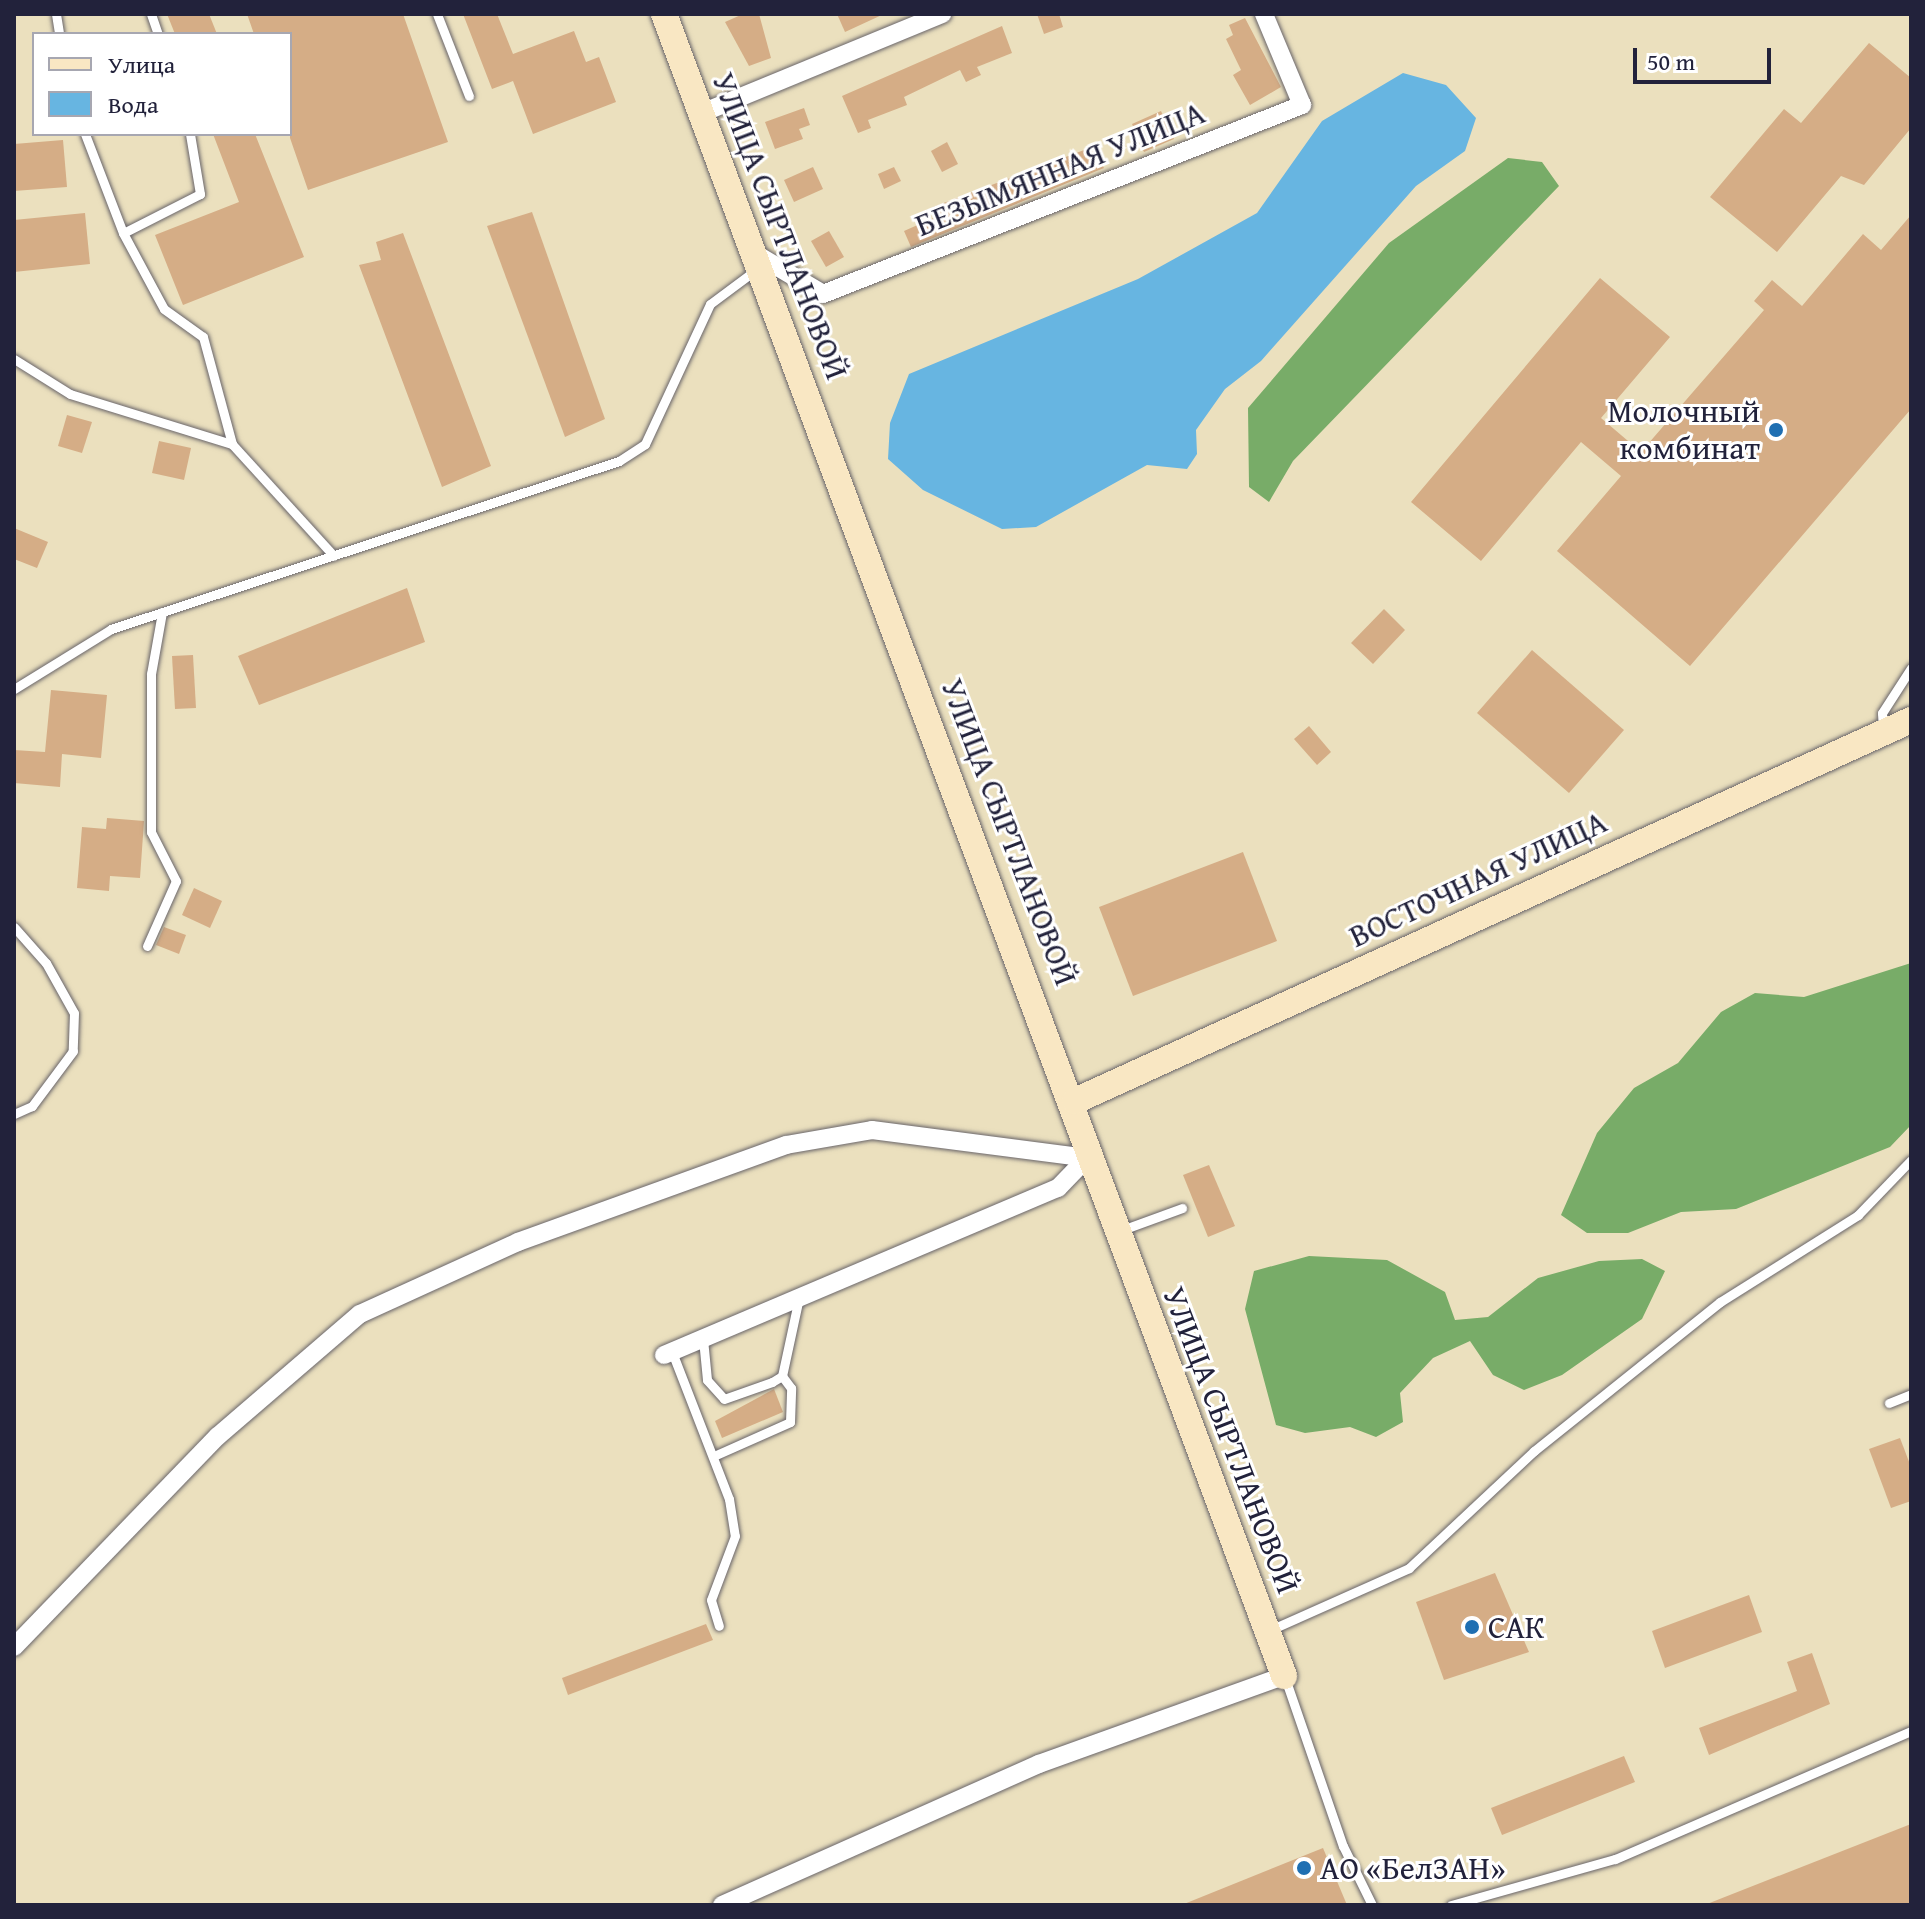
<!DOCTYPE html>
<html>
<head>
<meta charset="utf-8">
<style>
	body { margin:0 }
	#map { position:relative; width:1925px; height:1919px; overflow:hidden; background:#ebe0be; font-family:"Gentium Book Plus",serif }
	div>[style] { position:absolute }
	.forest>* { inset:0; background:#78ac68 }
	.water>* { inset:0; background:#67b5e1 }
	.building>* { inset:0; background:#d5ad86 }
	.roads { filter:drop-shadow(0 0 2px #686469) drop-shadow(0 0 2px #686469) }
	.lane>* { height:9px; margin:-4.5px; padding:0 4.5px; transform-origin:4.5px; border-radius:4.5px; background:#fff }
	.street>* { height:18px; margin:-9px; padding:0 9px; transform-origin:9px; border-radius:9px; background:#fff }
	.secondary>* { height:26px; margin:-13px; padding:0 13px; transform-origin:13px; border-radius:13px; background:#f9e7c3 }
	.dots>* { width:22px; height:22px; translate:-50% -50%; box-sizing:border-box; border:4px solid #fff; border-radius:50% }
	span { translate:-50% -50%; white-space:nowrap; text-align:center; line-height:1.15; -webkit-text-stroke:6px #fff; paint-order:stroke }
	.street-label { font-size:32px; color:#22223b }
	.poi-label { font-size:32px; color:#22223b }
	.right { translate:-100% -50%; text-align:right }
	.left { translate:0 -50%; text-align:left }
	.frame { position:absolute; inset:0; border:16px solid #22223b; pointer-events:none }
	.legend { position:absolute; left:32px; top:32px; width:260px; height:104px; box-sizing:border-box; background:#fff; border:2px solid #a7a7b1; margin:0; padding:10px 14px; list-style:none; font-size:24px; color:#22223b }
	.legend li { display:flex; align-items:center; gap:16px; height:40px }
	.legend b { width:40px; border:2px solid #a7a7b1 }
	.scale { position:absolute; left:1633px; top:48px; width:138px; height:36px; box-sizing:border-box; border:4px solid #22223b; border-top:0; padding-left:10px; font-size:24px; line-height:28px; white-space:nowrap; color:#22223b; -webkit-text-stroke:6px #fff; paint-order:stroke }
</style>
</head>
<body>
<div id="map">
	<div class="forest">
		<i style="clip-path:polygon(1508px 158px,1542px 162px,1559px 186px,1293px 461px,1269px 502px,1249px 487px,1248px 408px,1389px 243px)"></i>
		<i style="clip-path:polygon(1911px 963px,1911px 1125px,1890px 1147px,1736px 1209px,1681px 1212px,1628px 1233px,1587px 1233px,1561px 1215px,1597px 1133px,1634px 1088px,1678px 1063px,1721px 1012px,1755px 993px,1804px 997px)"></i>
		<i style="clip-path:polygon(1309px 1256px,1387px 1260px,1445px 1292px,1455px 1320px,1488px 1317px,1538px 1278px,1599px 1261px,1642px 1259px,1665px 1271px,1642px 1319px,1562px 1375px,1524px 1390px,1493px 1375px,1470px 1341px,1433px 1358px,1400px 1393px,1403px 1422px,1376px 1437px,1350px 1427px,1305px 1433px,1276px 1425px,1245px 1309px,1254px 1271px)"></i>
	</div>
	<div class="water">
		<i style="clip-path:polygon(1403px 73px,1446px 85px,1476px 118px,1465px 151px,1416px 186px,1261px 361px,1225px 389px,1196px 430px,1197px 454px,1187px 469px,1147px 465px,1036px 527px,1002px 529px,923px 490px,888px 459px,890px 423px,909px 374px,1138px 279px,1257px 213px,1322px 121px)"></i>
	</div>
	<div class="building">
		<i style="clip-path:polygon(167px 14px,209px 14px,217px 34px,175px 34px)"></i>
		<i style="clip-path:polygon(247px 14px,403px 14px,448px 142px,308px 190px,290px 138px,290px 34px,254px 34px)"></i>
		<i style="clip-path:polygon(463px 14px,497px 14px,513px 54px,574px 31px,586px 62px,599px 57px,616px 102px,533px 134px,513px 81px,492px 89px)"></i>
		<i style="clip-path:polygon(743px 14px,759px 14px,771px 58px,749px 66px,725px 22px)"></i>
		<i style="clip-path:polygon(837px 14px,884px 14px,845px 32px)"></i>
		<i style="clip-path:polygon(1037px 14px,1059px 14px,1063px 27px,1044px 34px)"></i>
		<i style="clip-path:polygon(1245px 18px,1281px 87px,1250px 105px,1233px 75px,1241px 70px,1226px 39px,1233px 35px,1229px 25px)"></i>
		<i style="clip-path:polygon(1002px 26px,1012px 53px,977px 67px,981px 75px,966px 82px,960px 70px,904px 97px,907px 105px,868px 120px,871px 128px,858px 133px,842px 96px)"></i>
		<i style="clip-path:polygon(1869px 43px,1911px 78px,1911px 128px,1864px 185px,1841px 176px,1777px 252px,1710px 197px,1784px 109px,1801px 123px)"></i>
		<i style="clip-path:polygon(804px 108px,810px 125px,799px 129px,803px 139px,775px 149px,765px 122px)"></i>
		<i style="clip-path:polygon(1161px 111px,1174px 139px,1144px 152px,1132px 124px)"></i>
		<i style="clip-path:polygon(213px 134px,255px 134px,304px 257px,183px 305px,155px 235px,239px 202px)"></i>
		<i style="clip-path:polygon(63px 140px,67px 187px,14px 191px,14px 144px)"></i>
		<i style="clip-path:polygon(947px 142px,958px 164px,942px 172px,931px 151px)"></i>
		<i style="clip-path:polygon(1092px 147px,1104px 168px,911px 247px,904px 231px,938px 216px,933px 207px)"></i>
		<i style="clip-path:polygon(813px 167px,823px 189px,794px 202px,784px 180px)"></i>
		<i style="clip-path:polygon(894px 167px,901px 181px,884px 189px,878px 174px)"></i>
		<i style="clip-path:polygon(532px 212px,605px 419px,565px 437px,487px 226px)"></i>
		<i style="clip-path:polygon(85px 213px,90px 264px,14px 272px,14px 220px)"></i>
		<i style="clip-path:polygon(1911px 215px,1911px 409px,1690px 666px,1557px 551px,1621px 476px,1581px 442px,1481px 561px,1411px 502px,1600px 278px,1670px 337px,1601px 418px,1641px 452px,1764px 310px,1754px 301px,1772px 280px,1802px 306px,1863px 234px,1881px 250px)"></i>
		<i style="clip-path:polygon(829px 231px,844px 257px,826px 267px,811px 241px)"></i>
		<i style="clip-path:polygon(403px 233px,491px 466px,442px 487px,359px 265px,381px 260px,376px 242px)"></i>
		<i style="clip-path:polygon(67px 415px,92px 422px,82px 453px,58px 446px)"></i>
		<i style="clip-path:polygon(159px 441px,191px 448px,184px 480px,152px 473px)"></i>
		<i style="clip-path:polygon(14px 528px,48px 542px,37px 568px,14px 559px)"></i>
		<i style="clip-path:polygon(407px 588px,425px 642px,259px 705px,238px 656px)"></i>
		<i style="clip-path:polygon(1384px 609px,1405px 630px,1373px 664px,1351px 643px)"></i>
		<i style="clip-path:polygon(1532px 650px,1624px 730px,1569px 793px,1477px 713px)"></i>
		<i style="clip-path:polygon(193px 655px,196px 708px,175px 709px,172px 656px)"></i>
		<i style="clip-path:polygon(51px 690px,107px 695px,101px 758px,62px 754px,60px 787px,14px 783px,14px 750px,45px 752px)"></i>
		<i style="clip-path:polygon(1309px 726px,1331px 752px,1317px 765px,1294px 739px)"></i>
		<i style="clip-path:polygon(107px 818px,144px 821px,140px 878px,110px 876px,109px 891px,77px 888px,82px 827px,106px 829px)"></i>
		<i style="clip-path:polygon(1243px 852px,1277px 941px,1133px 996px,1099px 907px)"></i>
		<i style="clip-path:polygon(194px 888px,222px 901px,210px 928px,182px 915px)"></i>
		<i style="clip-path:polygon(164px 927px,186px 935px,179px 954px,156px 945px)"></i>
		<i style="clip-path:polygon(1209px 1165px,1235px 1226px,1208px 1237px,1183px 1175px)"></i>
		<i style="clip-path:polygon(774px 1389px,783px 1412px,722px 1438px,715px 1421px)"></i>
		<i style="clip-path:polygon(1900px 1438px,1911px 1467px,1911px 1501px,1891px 1508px,1869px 1449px)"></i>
		<i style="clip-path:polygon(1495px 1573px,1529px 1652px,1444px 1680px,1416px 1602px)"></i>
		<i style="clip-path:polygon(1749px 1595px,1762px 1632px,1665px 1668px,1652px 1631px)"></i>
		<i style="clip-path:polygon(706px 1624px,713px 1640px,568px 1695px,562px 1678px)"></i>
		<i style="clip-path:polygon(1812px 1653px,1830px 1704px,1709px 1755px,1699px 1728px,1797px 1691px,1787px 1662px)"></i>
		<i style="clip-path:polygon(1624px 1756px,1635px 1782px,1502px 1835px,1491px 1808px)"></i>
		<i style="clip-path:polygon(1911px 1824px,1911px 1905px,1708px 1905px,1707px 1904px)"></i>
		<i style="clip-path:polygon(1323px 1848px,1347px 1905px,1184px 1905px,1184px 1904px)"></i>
	</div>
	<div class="roads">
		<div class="lane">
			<i style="left:56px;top:14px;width:20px;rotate:81deg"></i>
			<i style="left:151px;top:14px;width:21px;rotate:71deg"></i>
			<i style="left:437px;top:14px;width:88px;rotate:68.7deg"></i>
			<i style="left:85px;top:134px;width:106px;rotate:69deg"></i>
			<i style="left:190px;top:134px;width:61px;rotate:80.5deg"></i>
			<i style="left:200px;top:194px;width:86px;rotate:153.1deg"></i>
			<i style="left:123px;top:233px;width:86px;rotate:61.7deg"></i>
			<i style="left:164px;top:309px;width:48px;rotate:35.7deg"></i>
			<i style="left:203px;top:337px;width:111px;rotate:74.8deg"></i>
			<i style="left:232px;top:444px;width:151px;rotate:47.7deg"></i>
			<i style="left:14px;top:359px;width:66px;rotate:32deg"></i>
			<i style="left:70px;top:394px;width:170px;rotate:17.2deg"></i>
			<i style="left:14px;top:689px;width:114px;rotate:-31.7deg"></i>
			<i style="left:111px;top:629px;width:535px;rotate:-18.3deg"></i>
			<i style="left:619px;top:461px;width:31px;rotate:-33deg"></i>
			<i style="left:645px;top:444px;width:154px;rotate:-65.1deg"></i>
			<i style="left:710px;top:304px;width:59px;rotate:-36.7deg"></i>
			<i style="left:1883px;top:728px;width:15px;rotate:-94deg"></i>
			<i style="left:1882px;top:713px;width:54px;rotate:-57.2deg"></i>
			<i style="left:14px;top:927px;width:48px;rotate:48.4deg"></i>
			<i style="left:46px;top:963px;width:57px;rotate:60.8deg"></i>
			<i style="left:74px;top:1013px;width:38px;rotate:92deg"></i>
			<i style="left:73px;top:1051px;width:69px;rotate:126.7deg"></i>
			<i style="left:32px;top:1106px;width:20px;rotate:156deg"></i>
			<i style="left:147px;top:946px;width:71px;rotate:-66deg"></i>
			<i style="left:176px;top:881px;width:55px;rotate:-117deg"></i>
			<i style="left:151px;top:832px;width:158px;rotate:-90deg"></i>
			<i style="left:151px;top:674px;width:63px;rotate:-79.9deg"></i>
			<i style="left:1122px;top:1230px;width:64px;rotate:-20.1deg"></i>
			<i style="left:703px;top:1339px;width:41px;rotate:84.4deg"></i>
			<i style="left:707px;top:1380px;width:25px;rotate:48deg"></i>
			<i style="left:724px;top:1399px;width:51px;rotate:-19.5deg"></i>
			<i style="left:772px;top:1382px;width:12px;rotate:-31deg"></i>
			<i style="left:782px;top:1376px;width:76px;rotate:-77.8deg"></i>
			<i style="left:672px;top:1352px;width:158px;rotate:68.8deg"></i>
			<i style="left:729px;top:1499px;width:37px;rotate:81deg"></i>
			<i style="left:735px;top:1536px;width:68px;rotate:110.6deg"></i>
			<i style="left:711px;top:1600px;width:27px;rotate:73deg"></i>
			<i style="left:1889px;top:1403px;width:24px;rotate:-22deg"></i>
			<i style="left:716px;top:1455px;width:81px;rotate:-24deg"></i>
			<i style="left:790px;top:1422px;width:34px;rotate:-88deg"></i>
			<i style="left:791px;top:1388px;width:15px;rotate:-127deg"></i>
			<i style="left:1270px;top:1630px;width:152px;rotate:-24deg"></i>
			<i style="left:1409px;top:1568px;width:171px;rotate:-43.1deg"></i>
			<i style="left:1534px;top:1451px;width:238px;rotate:-38.7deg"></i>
			<i style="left:1720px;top:1302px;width:163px;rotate:-32.2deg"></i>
			<i style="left:1858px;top:1215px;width:76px;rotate:-46.1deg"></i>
			<i style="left:1285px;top:1678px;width:178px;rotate:71deg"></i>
			<i style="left:1343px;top:1846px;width:66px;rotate:63.8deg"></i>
			<i style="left:1451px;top:1905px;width:170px;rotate:-15.7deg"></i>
			<i style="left:1615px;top:1859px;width:322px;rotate:-23.4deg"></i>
		</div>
		<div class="street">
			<i style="left:702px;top:113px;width:260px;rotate:-22.4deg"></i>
			<i style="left:754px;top:253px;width:80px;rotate:30.7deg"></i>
			<i style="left:823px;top:294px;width:515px;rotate:-21.53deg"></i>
			<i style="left:1302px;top:105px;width:99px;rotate:-112.7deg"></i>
			<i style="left:664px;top:1355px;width:428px;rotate:-23deg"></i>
			<i style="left:1058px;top:1188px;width:42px;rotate:-46deg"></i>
			<i style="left:14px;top:1647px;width:293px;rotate:-46deg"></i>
			<i style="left:218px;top:1436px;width:187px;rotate:-40.7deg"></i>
			<i style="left:360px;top:1314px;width:174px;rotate:-24.5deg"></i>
			<i style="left:518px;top:1242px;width:285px;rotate:-19.9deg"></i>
			<i style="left:786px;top:1145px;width:87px;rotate:-9.9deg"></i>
			<i style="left:872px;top:1130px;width:217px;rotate:7.4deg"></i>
			<i style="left:722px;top:1905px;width:347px;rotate:-24deg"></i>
			<i style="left:1039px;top:1764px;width:260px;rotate:-19.8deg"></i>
		</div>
		<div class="secondary">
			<i style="left:664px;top:14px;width:1774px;rotate:69.54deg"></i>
			<i style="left:1075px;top:1101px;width:919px;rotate:-24.5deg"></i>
		</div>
	</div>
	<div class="dots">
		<i style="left:1776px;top:430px;background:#1f6fb2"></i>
		<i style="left:1472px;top:1627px;background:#1f6fb2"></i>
		<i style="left:1304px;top:1868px;background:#1f6fb2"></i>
	</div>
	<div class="street-label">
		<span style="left:1060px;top:169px;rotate:-22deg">БЕЗЫМЯННАЯ УЛИЦА</span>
		<span style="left:780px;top:226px;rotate:69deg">УЛИЦА СЫРТЛАНОВОЙ</span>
		<span style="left:1009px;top:832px;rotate:69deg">УЛИЦА СЫРТЛАНОВОЙ</span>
		<span style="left:1478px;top:879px;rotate:-25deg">ВОСТОЧНАЯ УЛИЦА</span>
		<span style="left:1231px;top:1440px;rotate:69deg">УЛИЦА СЫРТЛАНОВОЙ</span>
	</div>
	<div class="poi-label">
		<span class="right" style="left:1760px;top:430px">Молочный<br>комбинат</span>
		<span class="left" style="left:1488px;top:1627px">САК</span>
		<span class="left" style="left:1320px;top:1868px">АО «БелЗАН»</span>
	</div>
	<div class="frame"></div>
	<ul class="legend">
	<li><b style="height:10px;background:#f9e7c3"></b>Улица</li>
	<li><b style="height:22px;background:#67b5e1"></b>Вода</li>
	</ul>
	<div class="scale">50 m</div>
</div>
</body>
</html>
